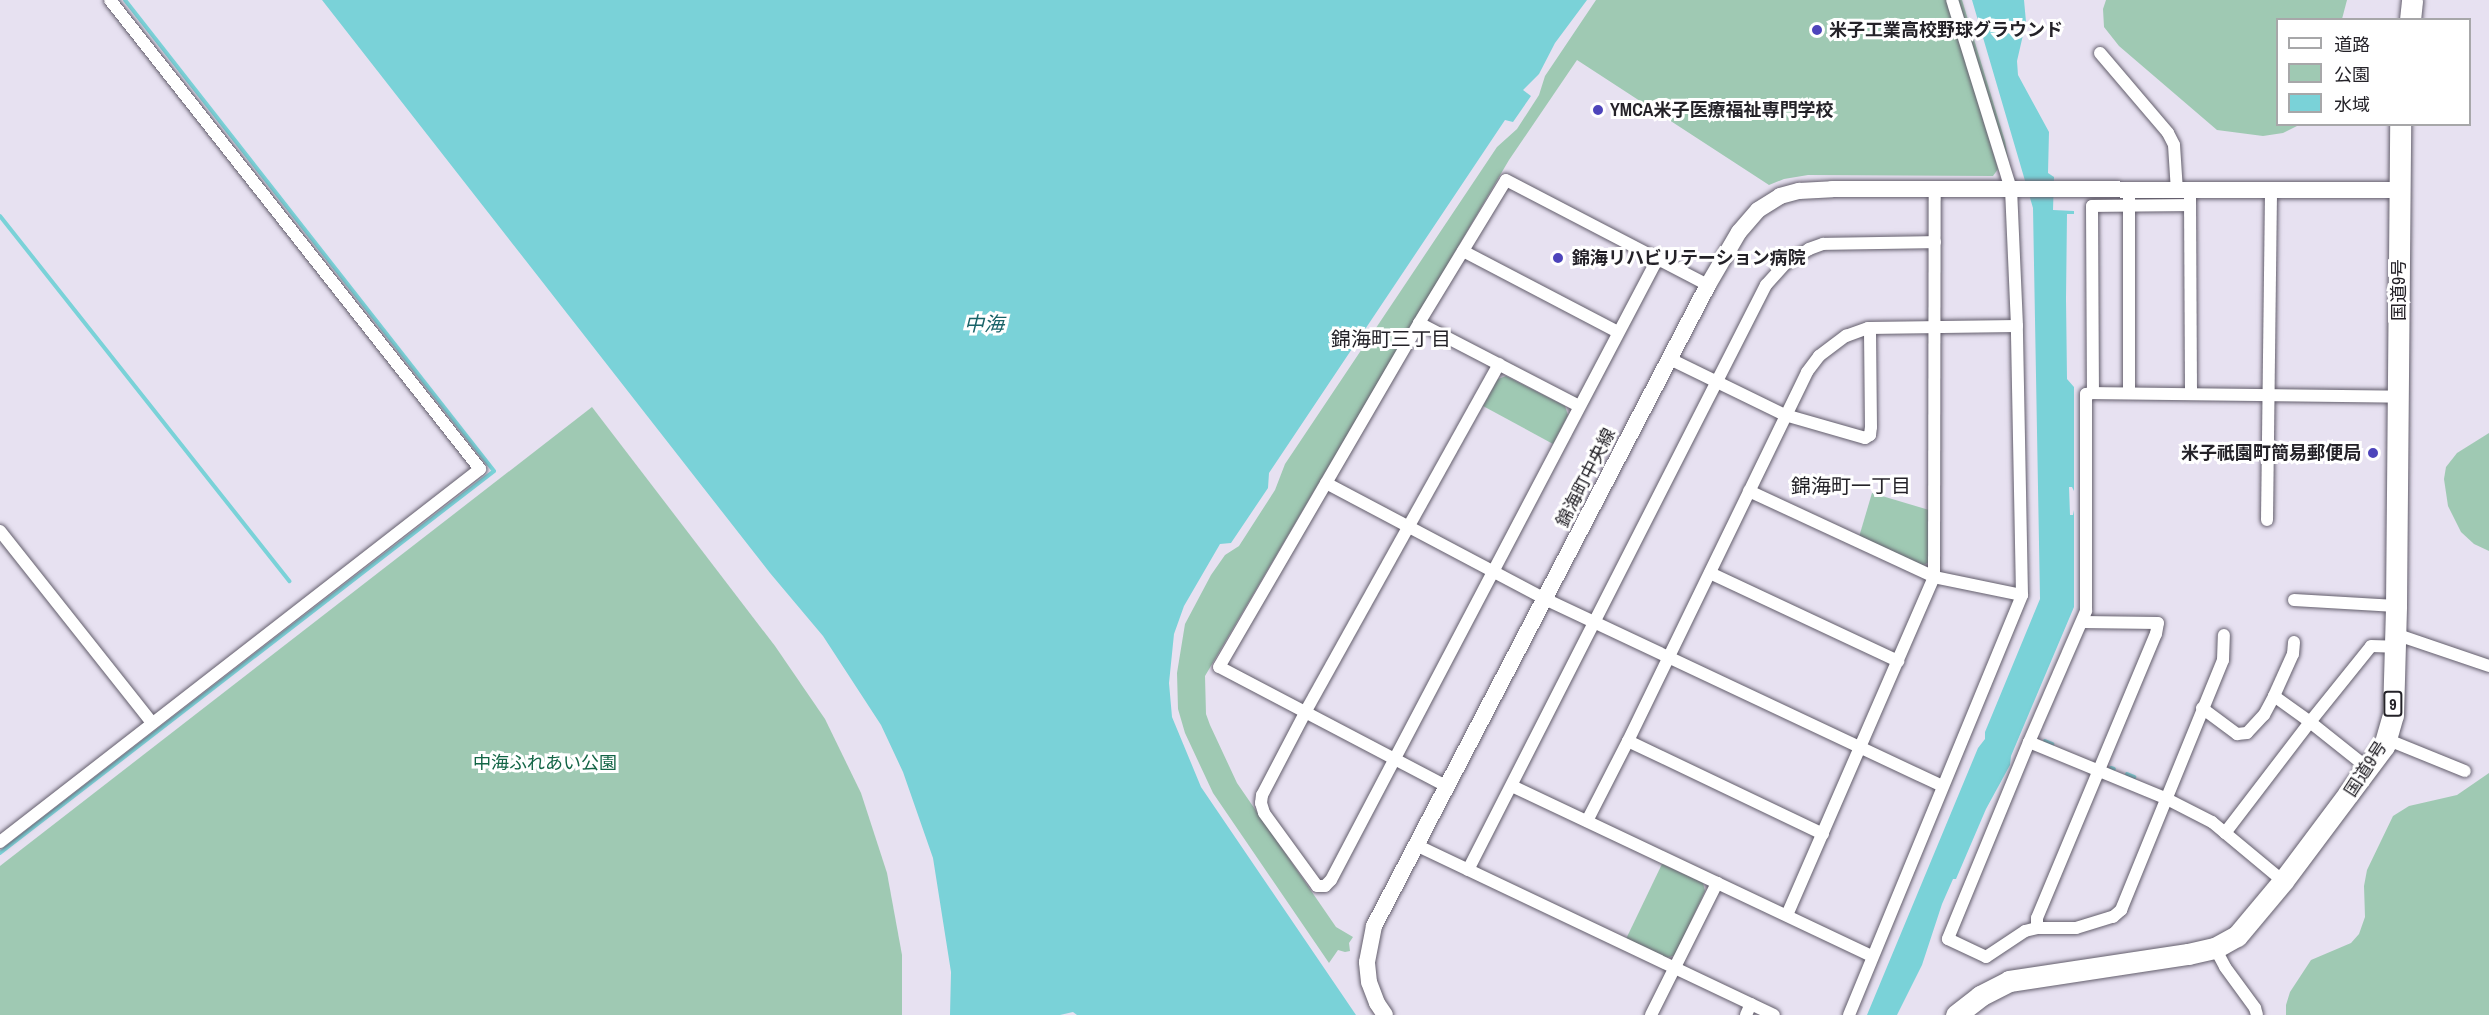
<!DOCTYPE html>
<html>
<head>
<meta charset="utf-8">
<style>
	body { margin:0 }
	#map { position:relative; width:2489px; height:1015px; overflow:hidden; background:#e7e1f1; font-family:"Archivo Narrow","Noto Sans JP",sans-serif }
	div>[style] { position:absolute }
	.green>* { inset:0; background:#9fc9b3 }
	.water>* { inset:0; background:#7ad2d8 }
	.stream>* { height:4px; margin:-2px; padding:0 2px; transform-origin:2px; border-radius:2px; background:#7ad2d8 }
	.roads { filter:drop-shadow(0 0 2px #635e6c) drop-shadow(0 0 2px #635e6c) }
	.street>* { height:12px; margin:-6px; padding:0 6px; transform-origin:6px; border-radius:6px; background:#fff }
	.secondary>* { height:16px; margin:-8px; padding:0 8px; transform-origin:8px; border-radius:8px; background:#fff }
	.highway>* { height:21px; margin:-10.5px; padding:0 10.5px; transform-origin:10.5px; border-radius:10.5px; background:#fff }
	.dots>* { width:16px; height:16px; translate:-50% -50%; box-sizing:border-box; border:3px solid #fff; border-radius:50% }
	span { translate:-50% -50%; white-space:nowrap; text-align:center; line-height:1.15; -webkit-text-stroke:6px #fff; paint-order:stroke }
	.shield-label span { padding:2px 4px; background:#fff; border:2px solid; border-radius:4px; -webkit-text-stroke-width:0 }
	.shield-label { font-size:16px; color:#242228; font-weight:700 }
	.poi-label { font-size:18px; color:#242228; font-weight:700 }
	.left { translate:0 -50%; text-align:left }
	.right { translate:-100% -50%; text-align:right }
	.street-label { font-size:18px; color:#242228 }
	.park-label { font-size:18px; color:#136546 }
	.water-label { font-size:20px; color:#1a6368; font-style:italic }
	.neighbourhood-label { font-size:20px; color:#242228 }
	.legend { position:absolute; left:2276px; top:18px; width:195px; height:108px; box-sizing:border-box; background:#fff; border:2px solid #a7a7a9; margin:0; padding:8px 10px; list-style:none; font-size:18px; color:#242228 }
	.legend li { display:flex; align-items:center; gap:12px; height:30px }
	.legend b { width:30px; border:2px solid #a7a7a9 }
</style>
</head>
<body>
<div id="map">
	<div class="green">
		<i style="clip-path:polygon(1596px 0,1947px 0,1998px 169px,1993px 176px,1808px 175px,1784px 179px,1769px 185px,1577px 60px,1509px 160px,1205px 676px,1206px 714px,1210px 725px,1237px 783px,1336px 927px,1353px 937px,1349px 943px,1350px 951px,1345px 952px,1338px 950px,1329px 963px,1213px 793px,1185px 733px,1178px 709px,1177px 673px,1185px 624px,1211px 575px,1225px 555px,1239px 546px,1275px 490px,1285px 464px,1497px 147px,1517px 129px,1539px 95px,1545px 76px)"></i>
		<i style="clip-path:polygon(1957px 0,1962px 0,2005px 141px,2010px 169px)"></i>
		<i style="clip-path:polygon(2106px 0,2347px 0,2342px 19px,2278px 20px,2278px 124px,2299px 125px,2283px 133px,2263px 136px,2217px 130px,2119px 46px,2104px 27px,2103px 9px)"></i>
		<i style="clip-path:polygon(1506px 376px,1565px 406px,1568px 415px,1553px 444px,1483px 406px,1498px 379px)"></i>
		<i style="clip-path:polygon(592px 407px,775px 646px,825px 719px,861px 793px,887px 873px,902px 955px,902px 1015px,0 1015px,0 866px)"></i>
		<i style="clip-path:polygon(2489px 433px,2489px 551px,2474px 544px,2461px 532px,2448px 506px,2444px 479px,2446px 467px,2457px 453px)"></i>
		<i style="clip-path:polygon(1872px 493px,1929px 510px,1929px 562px,1922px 566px,1859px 537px)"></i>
		<i style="clip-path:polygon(2489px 773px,2489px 1015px,2286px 1015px,2286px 1005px,2290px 992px,2311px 960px,2351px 943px,2359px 934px,2365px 917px,2364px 886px,2367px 870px,2393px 816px,2409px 806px,2457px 795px)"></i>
		<i style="clip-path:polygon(1662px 864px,1703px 883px,1705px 891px,1675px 955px,1667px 958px,1626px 939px)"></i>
	</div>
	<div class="water">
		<i style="clip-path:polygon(322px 0,1587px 0,1555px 43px,1539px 74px,1523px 90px,1531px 96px,1513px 122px,1505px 120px,1269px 473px,1268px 488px,1231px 543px,1220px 544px,1184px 606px,1174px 634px,1169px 683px,1172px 717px,1201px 787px,1356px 1015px,1077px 1015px,1073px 1012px,1060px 1015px,950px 1015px,951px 972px,933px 858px,903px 772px,881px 725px,823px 636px,770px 573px)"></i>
		<i style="clip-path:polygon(1972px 0,2024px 0,2026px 22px,2017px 61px,2018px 75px,2049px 132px,2048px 173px,2054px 177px,2053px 210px,2074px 211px,2074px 214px,2067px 214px,2066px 299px,2067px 379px,2074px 387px,2074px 491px,2072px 487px,2069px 487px,2070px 515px,2073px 515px,2074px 510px,2074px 607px,2011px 756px,2010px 765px,1986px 809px,1956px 879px,1953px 879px,1942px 904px,1922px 965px,1897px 1015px,1867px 1015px,1978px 748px,1985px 739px,1985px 732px,2040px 599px,2033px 208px)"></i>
	</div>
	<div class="stream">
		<i style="left:0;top:216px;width:466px;rotate:51.6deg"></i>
		<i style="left:2045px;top:741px;width:8px;rotate:23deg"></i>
		<i style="left:2111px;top:768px;width:3px;rotate:18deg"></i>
		<i style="left:2127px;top:774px;width:8px;rotate:23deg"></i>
		<i style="left:0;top:853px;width:624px;rotate:-37.71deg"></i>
		<i style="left:494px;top:471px;width:598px;rotate:-128.08deg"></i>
	</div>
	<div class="roads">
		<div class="street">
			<i style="left:2100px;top:53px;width:105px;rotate:49.6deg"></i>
			<i style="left:2168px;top:133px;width:13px;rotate:63deg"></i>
			<i style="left:2174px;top:145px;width:46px;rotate:86.3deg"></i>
			<i style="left:2190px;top:198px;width:196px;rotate:89.7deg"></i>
			<i style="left:2190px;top:205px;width:98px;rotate:179.4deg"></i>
			<i style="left:2092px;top:206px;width:187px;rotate:89.7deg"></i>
			<i style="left:2093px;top:393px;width:7px;rotate:172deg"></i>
			<i style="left:2086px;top:394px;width:217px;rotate:90deg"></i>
			<i style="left:2086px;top:611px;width:143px;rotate:113.5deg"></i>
			<i style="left:2029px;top:742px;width:213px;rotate:112.4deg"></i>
			<i style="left:1948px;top:939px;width:42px;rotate:25.3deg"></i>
			<i style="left:1986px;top:957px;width:47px;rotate:-33.7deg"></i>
			<i style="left:2025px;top:931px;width:12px;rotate:-14deg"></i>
			<i style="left:2037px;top:928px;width:39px"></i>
			<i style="left:2076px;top:928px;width:39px;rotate:-17deg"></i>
			<i style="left:2113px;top:917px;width:11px;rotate:-41deg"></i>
			<i style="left:2121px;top:910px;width:270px;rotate:-67.8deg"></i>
			<i style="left:2223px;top:660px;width:25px;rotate:-88deg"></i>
			<i style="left:1463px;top:251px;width:175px;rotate:27.6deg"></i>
			<i style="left:1419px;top:323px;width:180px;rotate:27.4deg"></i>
			<i style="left:1670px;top:359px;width:128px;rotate:26deg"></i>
			<i style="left:1785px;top:415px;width:83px;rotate:16deg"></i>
			<i style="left:1865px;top:438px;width:6px;rotate:-31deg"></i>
			<i style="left:1870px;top:435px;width:8px;rotate:-83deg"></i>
			<i style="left:1871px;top:427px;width:99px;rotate:-90.6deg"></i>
			<i style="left:1499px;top:364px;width:397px;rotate:119.1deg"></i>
			<i style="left:1306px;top:711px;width:95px;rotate:117.6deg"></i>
			<i style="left:1262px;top:795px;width:8px;rotate:97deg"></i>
			<i style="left:1261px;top:803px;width:10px;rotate:73deg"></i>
			<i style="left:1264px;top:813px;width:90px;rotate:54deg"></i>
			<i style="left:1317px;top:886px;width:8px"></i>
			<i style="left:1325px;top:886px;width:8px;rotate:-45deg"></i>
			<i style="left:1331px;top:880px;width:703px;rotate:-62.27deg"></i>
			<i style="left:2093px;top:393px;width:306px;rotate:0.7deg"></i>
			<i style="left:2129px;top:393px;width:196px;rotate:-90deg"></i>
			<i style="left:1326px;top:483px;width:248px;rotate:27.9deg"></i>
			<i style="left:1545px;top:599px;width:439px;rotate:25.2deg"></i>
			<i style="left:1749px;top:491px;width:204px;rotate:24.9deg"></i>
			<i style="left:1934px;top:577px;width:90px;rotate:11.6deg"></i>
			<i style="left:2267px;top:520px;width:328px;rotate:-89.3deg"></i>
			<i style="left:0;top:531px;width:245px;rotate:51.6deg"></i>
			<i style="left:1710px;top:573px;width:208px;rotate:25.1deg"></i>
			<i style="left:2294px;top:600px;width:102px;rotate:3.4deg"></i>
			<i style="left:2395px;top:634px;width:99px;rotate:18.8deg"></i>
			<i style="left:2274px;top:696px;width:44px;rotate:35.8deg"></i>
			<i style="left:2310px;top:722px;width:97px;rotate:-51.2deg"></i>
			<i style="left:2371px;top:646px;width:24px;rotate:2deg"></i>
			<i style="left:2202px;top:708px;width:44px;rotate:36.6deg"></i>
			<i style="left:2237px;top:734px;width:10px;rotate:-6deg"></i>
			<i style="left:2247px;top:733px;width:25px;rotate:-47deg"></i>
			<i style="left:2264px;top:715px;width:21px;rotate:-62deg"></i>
			<i style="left:2274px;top:696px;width:46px;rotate:-65.7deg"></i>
			<i style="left:2293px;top:654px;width:12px;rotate:-85deg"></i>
			<i style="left:2386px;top:739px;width:85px;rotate:22.1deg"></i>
			<i style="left:1628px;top:741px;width:216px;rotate:25.5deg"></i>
			<i style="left:2029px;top:742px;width:147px;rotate:22.4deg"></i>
			<i style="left:2165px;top:798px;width:53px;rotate:27.1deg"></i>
			<i style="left:2212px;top:822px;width:92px;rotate:39.7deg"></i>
			<i style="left:1446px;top:786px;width:256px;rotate:-152.3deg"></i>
			<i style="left:1219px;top:667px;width:398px;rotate:-59.8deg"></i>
			<i style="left:1419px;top:323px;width:167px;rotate:-58.7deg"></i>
			<i style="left:1506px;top:180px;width:228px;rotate:27.5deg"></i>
			<i style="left:1512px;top:786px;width:398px;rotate:25.3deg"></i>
			<i style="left:1587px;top:821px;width:90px;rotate:-62.9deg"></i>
			<i style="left:1628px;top:741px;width:410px;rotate:-64.1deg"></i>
			<i style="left:1807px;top:372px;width:20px;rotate:-53deg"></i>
			<i style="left:1819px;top:356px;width:34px;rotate:-37deg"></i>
			<i style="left:1846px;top:336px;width:23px;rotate:-20deg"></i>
			<i style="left:1868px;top:328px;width:149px;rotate:-0.8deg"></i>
			<i style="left:2225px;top:833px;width:140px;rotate:-52.6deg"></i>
			<i style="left:2310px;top:722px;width:75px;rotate:38.5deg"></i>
			<i style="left:0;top:842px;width:608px;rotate:-37.85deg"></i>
			<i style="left:480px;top:469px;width:597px;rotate:-128.27deg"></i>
			<i style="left:1416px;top:845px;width:396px;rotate:25.4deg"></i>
			<i style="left:1468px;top:870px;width:657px;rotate:-63.01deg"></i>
			<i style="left:1766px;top:285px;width:30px;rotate:-48deg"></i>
			<i style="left:1786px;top:263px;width:27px;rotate:-31deg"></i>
			<i style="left:1809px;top:249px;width:15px;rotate:-20deg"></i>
			<i style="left:1823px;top:244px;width:112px;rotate:-1deg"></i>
			<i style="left:1787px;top:915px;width:369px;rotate:-66.5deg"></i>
			<i style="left:1934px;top:577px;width:388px;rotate:-89.9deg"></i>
			<i style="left:2037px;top:928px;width:10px;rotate:-90deg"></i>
			<i style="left:2037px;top:918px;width:308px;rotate:-67.3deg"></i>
			<i style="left:2156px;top:634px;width:11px;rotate:-80deg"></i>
			<i style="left:2158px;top:623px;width:76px;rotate:-179.2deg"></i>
			<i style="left:2215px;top:948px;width:21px;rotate:62deg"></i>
			<i style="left:2225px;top:967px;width:51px;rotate:53.8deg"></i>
			<i style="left:2255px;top:1008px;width:7px;rotate:74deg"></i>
			<i style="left:1651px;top:1015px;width:148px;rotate:-63.4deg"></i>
			<i style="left:1746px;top:1015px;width:12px;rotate:-66deg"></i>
			<i style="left:1849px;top:1015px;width:454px;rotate:-67.6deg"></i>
			<i style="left:2022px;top:595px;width:269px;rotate:-91.1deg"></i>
			<i style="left:2017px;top:326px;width:137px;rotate:-92.5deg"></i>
			<i style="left:2011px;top:189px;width:198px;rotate:-107.3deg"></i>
		</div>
		<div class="secondary">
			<i style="left:1385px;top:1015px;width:14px;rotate:-124deg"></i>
			<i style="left:1377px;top:1003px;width:22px;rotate:-111deg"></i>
			<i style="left:1369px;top:982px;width:20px;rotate:-96deg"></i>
			<i style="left:1367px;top:962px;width:37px;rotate:-79deg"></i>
			<i style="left:1374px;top:926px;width:723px;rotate:-62.48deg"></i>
			<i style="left:1708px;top:285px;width:61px;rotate:-59.7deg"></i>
			<i style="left:1739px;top:232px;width:29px;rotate:-49deg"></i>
			<i style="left:1758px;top:210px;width:26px;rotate:-32deg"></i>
			<i style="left:1780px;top:196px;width:20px;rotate:-15deg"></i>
			<i style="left:1799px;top:191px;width:33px;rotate:-3deg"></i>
			<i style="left:1832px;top:189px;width:567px;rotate:0.1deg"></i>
		</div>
		<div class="highway">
			<i style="left:2410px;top:20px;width:20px;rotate:-84deg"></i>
			<i style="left:1956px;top:1015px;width:31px;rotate:-38deg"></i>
			<i style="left:1980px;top:996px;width:33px;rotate:-27deg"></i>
			<i style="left:2009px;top:981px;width:181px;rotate:-8.6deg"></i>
			<i style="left:2188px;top:954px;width:28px;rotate:-13deg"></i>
			<i style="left:2215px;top:948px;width:25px;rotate:-29deg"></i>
			<i style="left:2237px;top:936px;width:72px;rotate:-50.1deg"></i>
			<i style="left:2283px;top:881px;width:169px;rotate:-53.2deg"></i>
			<i style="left:2384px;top:746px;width:32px;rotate:-74deg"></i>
			<i style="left:2393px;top:715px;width:109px;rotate:-88.4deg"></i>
			<i style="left:2396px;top:606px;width:482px;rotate:-89.5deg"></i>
		</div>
	</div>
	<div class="dots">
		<i style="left:1817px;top:30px;background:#4d44bb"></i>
		<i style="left:1598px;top:110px;background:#4d44bb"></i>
		<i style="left:1558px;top:258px;background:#4d44bb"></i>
		<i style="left:2373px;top:453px;background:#4d44bb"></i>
	</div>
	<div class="shield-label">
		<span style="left:2393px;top:704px">9</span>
	</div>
	<div class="poi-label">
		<span class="left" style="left:1829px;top:30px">米子工業高校野球グラウンド</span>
		<span class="left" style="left:1610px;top:110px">YMCA米子医療福祉専門学校</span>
		<span class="left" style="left:1572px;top:258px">錦海リハビリテーション病院</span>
		<span class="right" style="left:2361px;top:453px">米子祇園町簡易郵便局</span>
	</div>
	<div class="street-label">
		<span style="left:2399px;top:290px;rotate:-90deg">国道9号</span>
		<span style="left:1586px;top:478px;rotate:-63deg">錦海町中央線</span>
		<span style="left:2366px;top:769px;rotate:-57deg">国道9号</span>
	</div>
	<div class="park-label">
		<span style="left:545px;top:763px">中海ふれあい公園</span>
	</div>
	<div class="water-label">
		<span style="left:984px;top:323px">中海</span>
	</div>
	<div class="neighbourhood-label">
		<span style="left:1391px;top:338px">錦海町三丁目</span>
		<span style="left:1851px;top:485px">錦海町一丁目</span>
	</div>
	<ul class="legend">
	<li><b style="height:8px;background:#fff"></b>道路</li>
	<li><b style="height:16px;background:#9fc9b3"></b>公園</li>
	<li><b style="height:16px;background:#7ad2d8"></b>水域</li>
	</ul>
</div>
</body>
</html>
